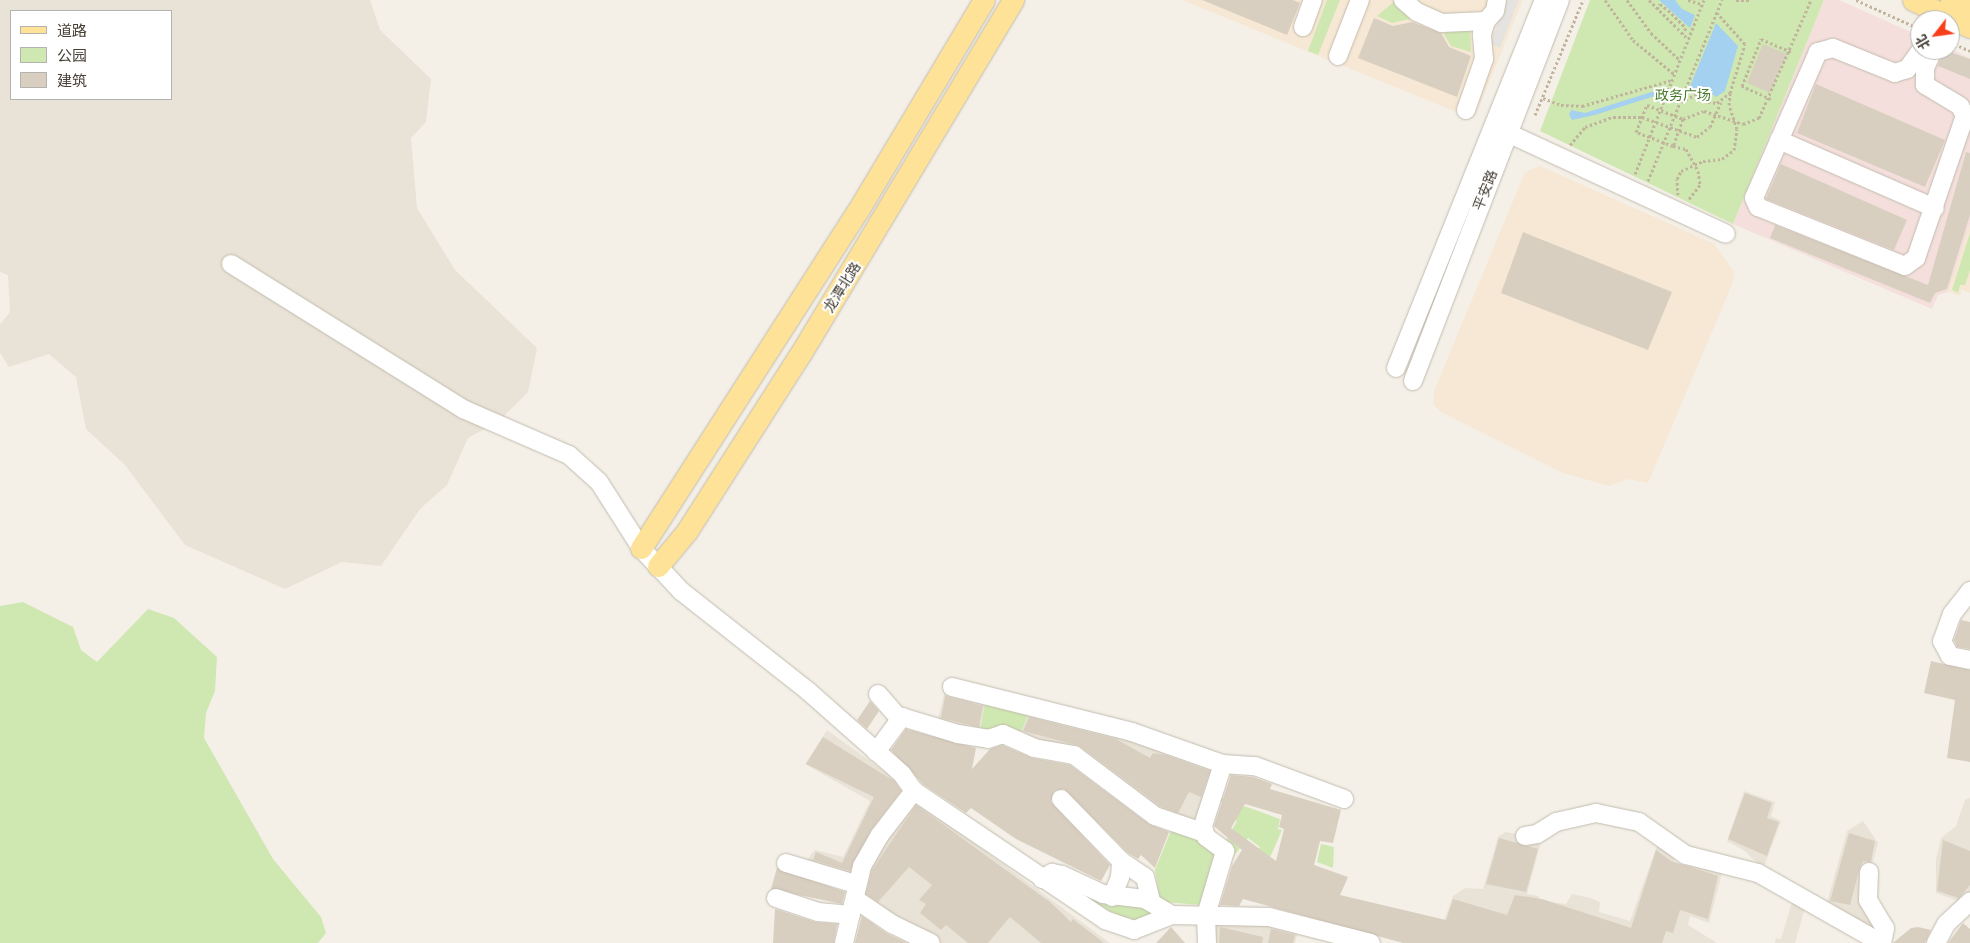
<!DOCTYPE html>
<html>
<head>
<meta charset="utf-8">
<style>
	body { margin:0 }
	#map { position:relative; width:1970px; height:943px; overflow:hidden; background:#f4f0e8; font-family:"Archivo Narrow","Noto Sans SC",sans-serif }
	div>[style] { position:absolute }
	.residential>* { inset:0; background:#e8e3d6 }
	.commercial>* { inset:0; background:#f6e8d4 }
	.medical>* { inset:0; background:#f4dfdc }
	.green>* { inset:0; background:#cfe8b1 }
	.parking>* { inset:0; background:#e5e3e0 }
	.water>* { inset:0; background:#a5d1f0 }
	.building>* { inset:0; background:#d9cfc0 }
	.path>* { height:3px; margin-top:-1.5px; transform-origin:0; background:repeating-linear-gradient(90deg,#c1b49c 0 2.5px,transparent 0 5px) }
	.roads { filter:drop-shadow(0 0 1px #c2bbae) drop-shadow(0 0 1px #c2bbae) }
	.minor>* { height:18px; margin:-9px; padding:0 9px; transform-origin:9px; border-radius:9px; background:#fff }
	.major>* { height:21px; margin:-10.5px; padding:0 10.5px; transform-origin:10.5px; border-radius:10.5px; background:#fee297 }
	span { translate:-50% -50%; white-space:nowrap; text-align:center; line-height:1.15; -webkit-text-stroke:4px #fff; paint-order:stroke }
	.park-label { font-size:14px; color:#477a2a }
	.street-label { font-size:14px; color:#474137 }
	.legend { position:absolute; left:10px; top:10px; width:162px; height:90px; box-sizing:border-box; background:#fff; border:1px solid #b5b3af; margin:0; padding:6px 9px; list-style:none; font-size:15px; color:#474137 }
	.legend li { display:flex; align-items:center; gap:10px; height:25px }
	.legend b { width:25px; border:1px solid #b5b3af }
	.north { position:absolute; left:1910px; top:10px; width:50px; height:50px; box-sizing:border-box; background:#fff; border:1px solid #b5b3af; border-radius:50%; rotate:240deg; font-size:14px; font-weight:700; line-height:20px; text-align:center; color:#474137 }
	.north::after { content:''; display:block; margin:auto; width:18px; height:22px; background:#f93e1a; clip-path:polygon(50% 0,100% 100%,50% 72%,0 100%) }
</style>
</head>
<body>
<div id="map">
	<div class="residential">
		<i style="clip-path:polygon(evenodd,0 0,370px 0,380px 30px,431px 79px,426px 122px,411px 138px,417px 208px,455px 270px,537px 348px,528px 392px,498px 422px,468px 438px,447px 485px,420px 509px,381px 566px,342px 562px,285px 589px,185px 545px,125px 465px,86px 429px,76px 377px,49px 354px,9px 367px,0 353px,0 324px,10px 312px,8px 275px,0 272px,0 0,11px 11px,171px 11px,171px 99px,11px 99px,11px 11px)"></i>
		<i style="clip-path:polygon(945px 691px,986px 698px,979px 735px,937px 723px)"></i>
		<i style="clip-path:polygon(1029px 713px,1056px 716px,1216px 767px,1199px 824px,1175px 821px,1118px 785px,1019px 737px)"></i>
		<i style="clip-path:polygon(827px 730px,906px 787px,853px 879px,805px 862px,815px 850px,843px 857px,870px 801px,805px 764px)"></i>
		<i style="clip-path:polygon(1744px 791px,1775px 802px,1771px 816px,1781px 821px,1765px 864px,1760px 866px,1745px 851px,1727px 841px)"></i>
		<i style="clip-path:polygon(1970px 798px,1970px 899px,1961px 902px,1936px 893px,1936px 859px,1941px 838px,1956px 826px,1965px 800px)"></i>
		<i style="clip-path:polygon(917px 802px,969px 839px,1110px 943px,939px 943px,876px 904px,861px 892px,860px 877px,911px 804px)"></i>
		<i style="clip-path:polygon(1863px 821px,1878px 843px,1872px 864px,1866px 869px,1881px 935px,1826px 906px,1847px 831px)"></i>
		<i style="clip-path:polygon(1505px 832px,1542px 838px,1527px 894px,1539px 896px,1538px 900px,1566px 904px,1572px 894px,1590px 898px,1600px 902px,1599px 912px,1630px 921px,1657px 846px,1676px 855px,1659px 913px,1668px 916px,1687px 862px,1723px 869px,1709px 923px,1690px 916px,1688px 925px,1717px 943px,1436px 943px,1453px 896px,1465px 888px,1483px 889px,1498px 837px)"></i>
		<i style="clip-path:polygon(1793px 899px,1806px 904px,1795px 943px,1775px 943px,1776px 938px,1781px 939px)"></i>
		<i style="clip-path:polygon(1216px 923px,1270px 924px,1298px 932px,1295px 943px,1211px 943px)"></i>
	</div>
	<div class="commercial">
		<i style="clip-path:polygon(1182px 0,1523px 0,1475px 116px,1471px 118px)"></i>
		<i style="clip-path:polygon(1540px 166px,1715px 244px,1734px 272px,1733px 282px,1648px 483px,1628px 479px,1609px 486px,1563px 473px,1441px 412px,1433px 404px,1434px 391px,1525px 172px)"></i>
		<i style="clip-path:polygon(1970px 224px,1970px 293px,1962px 290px,1960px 296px,1948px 292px)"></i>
	</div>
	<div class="medical">
		<i style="clip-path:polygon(1824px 0,1839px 0,1920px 36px,1920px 50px,1950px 49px,1970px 58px,1970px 224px,1948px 292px,1938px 295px,1932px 309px,1733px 224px)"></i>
	</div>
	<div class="green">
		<i style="clip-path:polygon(1327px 0,1340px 0,1318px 55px,1308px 51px)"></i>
		<i style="clip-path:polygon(1590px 0,1824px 0,1733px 224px,1540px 131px)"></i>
		<i style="clip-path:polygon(1395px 1px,1411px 16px,1410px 19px,1392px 23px,1377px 16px)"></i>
		<i style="clip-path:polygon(1470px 27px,1471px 52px,1451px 46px,1444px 34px,1447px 28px)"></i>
		<i style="clip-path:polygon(1970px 233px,1970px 270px,1965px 285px,1960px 285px,1958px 293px,1952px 290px)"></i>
		<i style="clip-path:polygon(23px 602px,73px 627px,81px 650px,97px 662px,148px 609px,174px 618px,217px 657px,215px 691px,206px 713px,204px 738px,273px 859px,321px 917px,326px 933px,318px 943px,0 943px,0 606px)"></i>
		<i style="clip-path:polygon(986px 698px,1029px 713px,1019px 737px,979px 735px)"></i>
		<i style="clip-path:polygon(1219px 797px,1280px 819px,1278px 829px,1282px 830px,1268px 862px,1256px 854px,1260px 847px,1248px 838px,1232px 858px,1225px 842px,1237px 821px,1224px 813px,1226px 804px,1216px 800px)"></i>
		<i style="clip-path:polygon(1172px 828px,1212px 846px,1218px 853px,1202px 905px,1163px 902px,1160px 899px,1155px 870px)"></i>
		<i style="clip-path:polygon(1321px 844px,1334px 847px,1333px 868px,1317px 862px)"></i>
		<i style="clip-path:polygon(1072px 891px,1151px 910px,1155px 916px,1138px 922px,1121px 917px)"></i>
	</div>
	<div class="parking">
		<i style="clip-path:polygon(1507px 0,1519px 0,1500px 48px,1490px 44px)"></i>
	</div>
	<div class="water">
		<i style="clip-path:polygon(1659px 0,1675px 0,1682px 9px,1695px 15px,1690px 28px)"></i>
		<i style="clip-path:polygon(1716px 23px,1738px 46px,1725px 91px,1716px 97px,1703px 87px,1688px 91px)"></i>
		<i style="clip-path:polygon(1664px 88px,1661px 94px,1595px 115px,1572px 120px,1569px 115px,1571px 110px,1585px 113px)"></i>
	</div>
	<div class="building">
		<i style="clip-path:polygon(1202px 0,1293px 0,1300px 3px,1287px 35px)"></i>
		<i style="clip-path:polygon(1374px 18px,1393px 26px,1412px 22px,1441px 33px,1449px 47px,1471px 56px,1457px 97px,1358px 58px)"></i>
		<i style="clip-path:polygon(1763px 44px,1787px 54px,1770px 93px,1747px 83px)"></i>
		<i style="clip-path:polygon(1944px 50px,1970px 59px,1970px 79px,1938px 66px)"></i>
		<i style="clip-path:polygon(1816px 84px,1945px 140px,1925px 187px,1797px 133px)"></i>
		<i style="clip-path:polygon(1966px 152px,1970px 153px,1970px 215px,1947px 289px,1935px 293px,1930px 303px,1770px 238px,1775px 225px,1928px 285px)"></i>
		<i style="clip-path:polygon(1781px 164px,1907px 220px,1894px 250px,1766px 199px)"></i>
		<i style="clip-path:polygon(1523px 232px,1672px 292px,1648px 350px,1501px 293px)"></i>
		<i style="clip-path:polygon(1961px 620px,1970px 622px,1970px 649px,1957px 647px,1954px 640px)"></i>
		<i style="clip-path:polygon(1931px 661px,1970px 670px,1970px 762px,1947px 758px,1955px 700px,1924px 693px)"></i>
		<i style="clip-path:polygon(945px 696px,983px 706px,979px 727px,941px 718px)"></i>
		<i style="clip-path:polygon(870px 701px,879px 711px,867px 729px,857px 720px)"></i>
		<i style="clip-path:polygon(1029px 717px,1116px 739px,1150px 758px,1153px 753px,1165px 755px,1210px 771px,1201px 797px,1189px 792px,1178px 813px,1160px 806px,1080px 746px,1023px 731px)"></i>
		<i style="clip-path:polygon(906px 729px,976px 748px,972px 769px,990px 749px,1002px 745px,1032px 758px,1070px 765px,1149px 824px,1169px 832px,1155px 868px,1141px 855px,1138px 859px,1127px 852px,1064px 789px,1054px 791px,1051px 802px,1110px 865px,1101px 881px,1016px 839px,971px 808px,966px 813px,924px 785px,891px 750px)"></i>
		<i style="clip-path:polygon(823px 737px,894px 781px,901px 791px,871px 830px,850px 871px,813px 860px,816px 852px,842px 863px,874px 797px,806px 764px)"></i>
		<i style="clip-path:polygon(evenodd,1231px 775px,1253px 777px,1272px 784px,1270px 789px,1341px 810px,1333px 843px,1320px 841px,1314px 865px,1348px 877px,1340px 895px,1446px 920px,1453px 899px,1507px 915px,1515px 895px,1542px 899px,1631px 928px,1656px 850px,1671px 861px,1718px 876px,1708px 919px,1680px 910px,1673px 933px,1666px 931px,1662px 943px,1403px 943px,1243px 899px,1239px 906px,1220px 905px,1232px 866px,1242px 850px,1214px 826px,1231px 775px,1245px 804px,1282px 815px,1279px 827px,1284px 829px,1276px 861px,1231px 828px,1245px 804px)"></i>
		<i style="clip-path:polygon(1745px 793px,1772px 803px,1767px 818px,1779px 822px,1767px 856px,1728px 839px)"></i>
		<i style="clip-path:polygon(916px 805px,1050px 902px,1071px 922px,1073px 919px,1104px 943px,1041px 943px,1010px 917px,988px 943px,968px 943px,946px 925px,941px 930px,920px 913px,926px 904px,919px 900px,932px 885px,909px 867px,878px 902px,866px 894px,872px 870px)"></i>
		<i style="clip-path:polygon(1849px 833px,1875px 841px,1871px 862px,1863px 861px,1860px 867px,1850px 905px,1830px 901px)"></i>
		<i style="clip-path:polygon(1499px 838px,1538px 849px,1526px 892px,1486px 884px)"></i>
		<i style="clip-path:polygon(1943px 840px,1970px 851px,1970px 885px,1959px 898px,1937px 891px)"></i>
		<i style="clip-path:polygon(777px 868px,845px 892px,842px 904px,771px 889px)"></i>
		<i style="clip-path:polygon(775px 909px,815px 922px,837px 924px,834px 943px,773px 943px)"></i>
		<i style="clip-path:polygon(862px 916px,886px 933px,907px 943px,855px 943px)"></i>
		<i style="clip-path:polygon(1963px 923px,1970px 929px,1970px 943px,1948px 943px)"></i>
		<i style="clip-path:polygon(1171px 927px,1185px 943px,1156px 943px)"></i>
		<i style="clip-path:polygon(1220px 927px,1263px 937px,1262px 943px,1219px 943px)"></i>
		<i style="clip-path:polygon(1918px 927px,1931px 930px,1925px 943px,1893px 943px,1911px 928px)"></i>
		<i style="clip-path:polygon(1271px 929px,1295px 935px,1293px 943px,1268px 943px)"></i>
	</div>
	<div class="path">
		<i style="left:1605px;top:0;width:49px;rotate:55deg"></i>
		<i style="left:1633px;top:40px;width:53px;rotate:39.7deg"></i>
		<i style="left:1627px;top:0;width:41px;rotate:54deg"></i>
		<i style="left:1651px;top:33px;width:40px;rotate:43deg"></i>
		<i style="left:1649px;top:0;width:55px;rotate:45deg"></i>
		<i style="left:1688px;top:0;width:15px;rotate:16deg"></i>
		<i style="left:1736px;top:0;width:13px"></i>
		<i style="left:1856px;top:0;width:70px;rotate:24.4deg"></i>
		<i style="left:1657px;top:9px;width:6px;rotate:-59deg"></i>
		<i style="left:1660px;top:4px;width:10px;rotate:37deg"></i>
		<i style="left:1668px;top:10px;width:25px;rotate:45deg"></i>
		<i style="left:1686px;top:28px;width:7px;rotate:124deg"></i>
		<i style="left:1950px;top:42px;width:22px;rotate:24deg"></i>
		<i style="left:1543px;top:98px;width:19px;rotate:21deg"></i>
		<i style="left:1561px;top:105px;width:21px;rotate:3deg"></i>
		<i style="left:1582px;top:106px;width:94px;rotate:-16.1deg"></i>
		<i style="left:1771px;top:99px;width:32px;rotate:-156deg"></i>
		<i style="left:1742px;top:86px;width:51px;rotate:-68deg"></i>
		<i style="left:1761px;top:39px;width:33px;rotate:23deg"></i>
		<i style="left:1681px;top:102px;width:20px;rotate:-27deg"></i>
		<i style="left:1699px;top:93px;width:13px;rotate:45deg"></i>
		<i style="left:1708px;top:102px;width:9px;rotate:6deg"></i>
		<i style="left:1717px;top:103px;width:16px;rotate:-38deg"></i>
		<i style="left:1730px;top:93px;width:51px;rotate:-73deg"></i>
		<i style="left:1745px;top:44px;width:42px;rotate:-132.1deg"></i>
		<i style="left:1647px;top:105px;width:39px;rotate:21deg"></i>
		<i style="left:1683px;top:119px;width:29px;rotate:110deg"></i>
		<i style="left:1673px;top:146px;width:40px;rotate:-159deg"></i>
		<i style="left:1636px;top:132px;width:29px;rotate:-68deg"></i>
		<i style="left:1535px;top:115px;width:125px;rotate:-67.3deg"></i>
		<i style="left:1683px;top:119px;width:22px;rotate:-21deg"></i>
		<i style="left:1704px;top:111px;width:41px;rotate:18.4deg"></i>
		<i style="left:1743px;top:124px;width:17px;rotate:-21deg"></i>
		<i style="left:1759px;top:118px;width:129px;rotate:-66.2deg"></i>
		<i style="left:1570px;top:145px;width:23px;rotate:-50deg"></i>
		<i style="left:1585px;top:127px;width:30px;rotate:-20deg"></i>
		<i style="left:1613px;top:117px;width:29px"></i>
		<i style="left:1642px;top:117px;width:59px;rotate:20deg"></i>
		<i style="left:1697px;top:137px;width:16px;rotate:-38deg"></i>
		<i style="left:1710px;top:127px;width:27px;rotate:-66deg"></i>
		<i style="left:1673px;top:146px;width:13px;rotate:13deg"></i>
		<i style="left:1686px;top:149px;width:25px;rotate:61deg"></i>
		<i style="left:1698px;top:171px;width:14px;rotate:82deg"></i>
		<i style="left:1700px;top:185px;width:18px;rotate:128deg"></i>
		<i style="left:1635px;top:174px;width:187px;rotate:-68.4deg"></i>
		<i style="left:1648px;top:181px;width:196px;rotate:-67.8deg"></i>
		<i style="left:1678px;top:195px;width:16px;rotate:-94deg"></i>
		<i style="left:1677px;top:179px;width:9px;rotate:-63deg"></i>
		<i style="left:1681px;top:171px;width:24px;rotate:-24deg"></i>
		<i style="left:1703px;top:161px;width:19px;rotate:-6deg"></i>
		<i style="left:1722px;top:159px;width:15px;rotate:-37deg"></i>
		<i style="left:1734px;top:150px;width:21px;rotate:-82deg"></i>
		<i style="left:1737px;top:129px;width:25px;rotate:-108deg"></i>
		<i style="left:1729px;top:105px;width:12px;rotate:-85deg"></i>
	</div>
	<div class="roads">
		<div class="minor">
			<i style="left:1403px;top:0;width:18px;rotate:41deg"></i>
			<i style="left:1417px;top:12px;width:27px;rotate:24deg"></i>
			<i style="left:1442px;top:23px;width:44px;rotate:-2.6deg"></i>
			<i style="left:1486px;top:21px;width:13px;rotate:-48deg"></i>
			<i style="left:1495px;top:11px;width:11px;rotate:-80deg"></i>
			<i style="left:1303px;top:27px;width:29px;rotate:-70deg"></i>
			<i style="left:1921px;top:50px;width:24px;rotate:126deg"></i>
			<i style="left:1907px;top:69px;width:13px;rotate:162deg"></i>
			<i style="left:1895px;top:73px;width:67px;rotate:-158deg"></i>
			<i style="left:1833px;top:48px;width:16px;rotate:165deg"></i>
			<i style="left:1818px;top:52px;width:159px;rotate:113.7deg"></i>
			<i style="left:1754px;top:198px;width:10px;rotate:66deg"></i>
			<i style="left:1758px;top:207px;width:158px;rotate:21.9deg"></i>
			<i style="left:1905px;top:266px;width:14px;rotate:-36deg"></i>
			<i style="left:1916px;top:258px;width:150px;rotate:-71deg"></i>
			<i style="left:1965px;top:116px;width:11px;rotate:-117deg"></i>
			<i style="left:1960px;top:106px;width:41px;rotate:-149deg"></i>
			<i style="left:1925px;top:85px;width:17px;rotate:-90deg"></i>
			<i style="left:1925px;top:68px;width:20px;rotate:-66deg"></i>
			<i style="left:1338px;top:56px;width:60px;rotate:-68.6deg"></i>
			<i style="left:1466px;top:110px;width:54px;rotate:-70.6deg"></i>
			<i style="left:1484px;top:59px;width:25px;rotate:-95deg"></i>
			<i style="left:1482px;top:34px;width:14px;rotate:-73deg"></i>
			<i style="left:1497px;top:128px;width:252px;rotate:24.8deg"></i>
			<i style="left:1779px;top:140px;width:170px;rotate:23.6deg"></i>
			<i style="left:231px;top:264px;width:274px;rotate:32deg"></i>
			<i style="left:463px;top:409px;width:116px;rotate:23.5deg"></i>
			<i style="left:569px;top:455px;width:40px;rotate:42deg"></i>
			<i style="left:599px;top:482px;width:78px;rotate:57.5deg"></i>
			<i style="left:641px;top:548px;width:59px;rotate:47.1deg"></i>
			<i style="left:681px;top:591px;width:162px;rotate:38.2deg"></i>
			<i style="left:808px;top:691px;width:125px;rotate:41.4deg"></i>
			<i style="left:902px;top:774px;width:21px;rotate:55deg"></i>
			<i style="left:914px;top:791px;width:230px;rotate:34deg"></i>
			<i style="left:1105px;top:920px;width:31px;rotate:19deg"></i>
			<i style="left:1134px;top:930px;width:41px;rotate:-21.5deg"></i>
			<i style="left:1172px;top:915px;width:97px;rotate:1.2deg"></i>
			<i style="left:1269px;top:917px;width:105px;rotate:14.3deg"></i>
			<i style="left:1396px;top:368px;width:397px;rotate:-68.1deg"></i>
			<i style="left:1413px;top:381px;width:408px;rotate:-68.9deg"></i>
			<i style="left:1970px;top:591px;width:29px;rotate:128deg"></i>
			<i style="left:1952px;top:614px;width:29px;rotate:110deg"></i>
			<i style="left:1942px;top:641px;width:17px;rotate:62deg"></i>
			<i style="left:1950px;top:656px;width:20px;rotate:11deg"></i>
			<i style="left:952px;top:687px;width:186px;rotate:14deg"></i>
			<i style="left:1132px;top:732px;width:96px;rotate:19.4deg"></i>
			<i style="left:1223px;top:764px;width:65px;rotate:107.9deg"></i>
			<i style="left:1203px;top:826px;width:11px;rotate:75deg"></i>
			<i style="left:1206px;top:837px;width:24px;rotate:36deg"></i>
			<i style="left:1225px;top:851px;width:67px;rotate:106.5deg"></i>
			<i style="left:1206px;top:915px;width:28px;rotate:88deg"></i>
			<i style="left:878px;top:694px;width:32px;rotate:49deg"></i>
			<i style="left:876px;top:752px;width:44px;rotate:-53.4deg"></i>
			<i style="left:902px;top:717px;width:59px;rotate:16.9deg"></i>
			<i style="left:958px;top:734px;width:30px;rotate:9deg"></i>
			<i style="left:988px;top:739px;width:16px;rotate:-18deg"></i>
			<i style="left:1003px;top:734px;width:34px;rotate:24deg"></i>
			<i style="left:1034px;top:748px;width:41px;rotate:9.9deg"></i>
			<i style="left:1074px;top:755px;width:101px;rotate:37deg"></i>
			<i style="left:1155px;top:816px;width:50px;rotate:18.8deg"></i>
			<i style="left:1223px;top:764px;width:32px;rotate:4deg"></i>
			<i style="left:1255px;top:766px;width:95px;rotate:20.3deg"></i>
			<i style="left:1061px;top:799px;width:86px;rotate:45.9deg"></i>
			<i style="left:1121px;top:861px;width:29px;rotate:34deg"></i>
			<i style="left:1145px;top:877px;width:25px;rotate:76deg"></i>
			<i style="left:1525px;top:836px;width:12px;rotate:-9deg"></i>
			<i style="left:1537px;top:834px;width:22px;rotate:-32deg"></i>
			<i style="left:1556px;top:822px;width:41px;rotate:-12.7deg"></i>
			<i style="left:1596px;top:813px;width:44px;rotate:11.8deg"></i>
			<i style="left:1639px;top:822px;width:57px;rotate:35.1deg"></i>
			<i style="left:1686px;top:855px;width:74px;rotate:14deg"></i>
			<i style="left:1758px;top:873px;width:142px;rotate:29.6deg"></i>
			<i style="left:786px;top:863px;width:72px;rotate:16.9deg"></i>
			<i style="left:1869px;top:872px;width:28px;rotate:92deg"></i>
			<i style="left:1868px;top:900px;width:33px;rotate:59deg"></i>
			<i style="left:1885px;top:928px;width:15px;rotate:101deg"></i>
			<i style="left:1042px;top:879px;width:12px;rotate:-31deg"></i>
			<i style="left:1052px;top:873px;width:10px;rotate:11deg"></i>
			<i style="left:1062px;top:875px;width:45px;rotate:24.9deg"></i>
			<i style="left:1103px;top:894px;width:42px;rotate:6.8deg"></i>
			<i style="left:1145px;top:899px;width:31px;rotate:31deg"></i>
			<i style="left:1112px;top:897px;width:22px;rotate:-68deg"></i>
			<i style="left:1120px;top:877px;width:16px;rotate:-86deg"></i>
			<i style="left:776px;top:898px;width:44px;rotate:18.4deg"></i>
			<i style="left:818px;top:912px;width:33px;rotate:5deg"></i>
			<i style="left:855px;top:899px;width:45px;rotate:34deg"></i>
			<i style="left:892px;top:924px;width:43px;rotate:26deg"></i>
			<i style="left:844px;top:943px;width:79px;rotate:-76.8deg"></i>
			<i style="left:862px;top:866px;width:36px;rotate:-60deg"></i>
			<i style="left:880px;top:835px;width:56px;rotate:-52.3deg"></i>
			<i style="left:1936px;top:943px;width:21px;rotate:-62deg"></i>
			<i style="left:1946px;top:924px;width:33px;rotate:-43deg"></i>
		</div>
		<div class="major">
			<i style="left:1913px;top:0;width:63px;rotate:25.3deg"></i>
			<i style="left:1951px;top:0;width:21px;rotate:23deg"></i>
			<i style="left:641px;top:548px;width:399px;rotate:-57.3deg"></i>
			<i style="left:857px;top:212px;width:247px;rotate:-59.1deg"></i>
			<i style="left:658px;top:566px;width:45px;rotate:-50.4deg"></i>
			<i style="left:687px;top:531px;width:211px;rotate:-57.4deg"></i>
			<i style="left:801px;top:353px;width:412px;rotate:-59deg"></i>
		</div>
	</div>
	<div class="park-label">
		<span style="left:1683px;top:95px">政务广场</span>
	</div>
	<div class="street-label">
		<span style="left:1485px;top:190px;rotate:-69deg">平安路</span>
		<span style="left:842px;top:287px;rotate:-58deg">龙潭北路</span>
	</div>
	<ul class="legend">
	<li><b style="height:6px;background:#fee297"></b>道路</li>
	<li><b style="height:14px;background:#cfe8b1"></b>公园</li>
	<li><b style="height:14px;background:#d9cfc0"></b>建筑</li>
	</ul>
	<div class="north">北</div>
</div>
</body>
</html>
